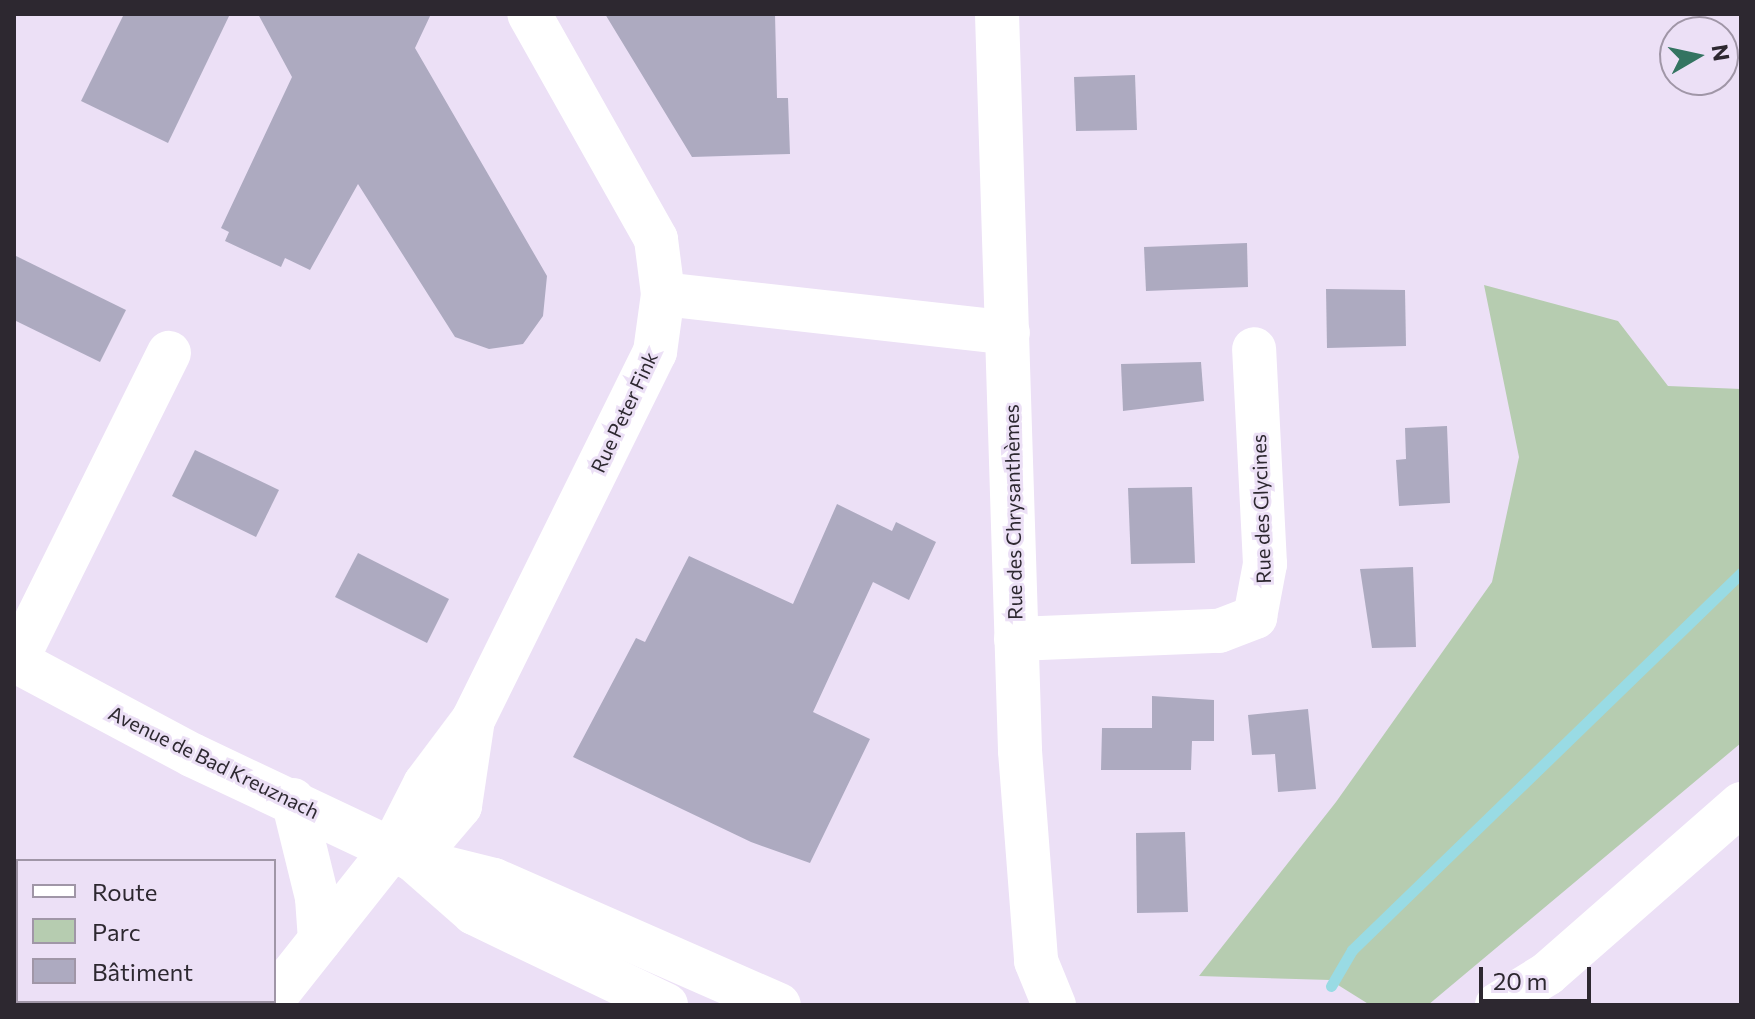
<!DOCTYPE html>
<html>
<head>
<meta charset="utf-8">
<style>
	body { margin:0 }
	#map { position:relative; width:1755px; height:1019px; overflow:hidden; background:#ece0f6; font-family:Commissioner,sans-serif }
	div>[style] { position:absolute }
	.green>* { inset:0; background:#b6ccb0 }
	.stream>* { height:11px; margin:-5.5px; padding:0 5.5px; transform-origin:5.5px; border-radius:5.5px; background:#99dbe4 }
	.building>* { inset:0; background:#adaac0 }
	.minor>* { height:44px; margin:-22px; padding:0 22px; transform-origin:22px; border-radius:22px; background:#fff }
	.major>* { height:44px; margin:-22px; padding:0 22px; transform-origin:22px; border-radius:22px; background:#fff }
	span { translate:-50% -50%; white-space:nowrap; text-align:center; line-height:1.15; -webkit-text-stroke:6px #ece0f6; paint-order:stroke }
	.street-label { font-size:20px; color:#2d2830 }
	.frame { position:absolute; inset:0; border:16px solid #2d2830; pointer-events:none }
	.legend { position:absolute; left:16px; top:859px; width:260px; height:144px; box-sizing:border-box; background:#ece0f6; border:2px solid #a096a7; margin:0; padding:10px 14px; list-style:none; font-size:24px; color:#2d2830 }
	.legend li { display:flex; align-items:center; gap:16px; height:40px }
	.legend b { width:40px; border:2px solid #a096a7 }
	.north { position:absolute; left:1659px; top:16px; width:80px; height:80px; box-sizing:border-box; background:#ece0f6; border:2px solid #a096a7; border-radius:50%; rotate:81deg; font-size:22px; font-weight:700; line-height:32px; text-align:center; color:#2d2830 }
	.north::after { content:''; display:block; margin:auto; width:28px; height:36px; background:#347461; clip-path:polygon(50% 0,100% 100%,50% 72%,0 100%) }
	.scale { position:absolute; left:1479px; top:967px; width:112px; height:36px; box-sizing:border-box; border:4px solid #2d2830; border-top:0; padding-left:10px; font-size:24px; line-height:28px; white-space:nowrap; color:#2d2830; -webkit-text-stroke:6px #ece0f6; paint-order:stroke }
</style>
</head>
<body>
<div id="map">
	<div class="green">
		<i style="clip-path:polygon(1484px 285px,1618px 321px,1668px 386px,1741px 389px,1741px 743px,1428px 1005px,1370px 1005px,1330px 980px,1199px 976px,1336px 802px,1492px 582px,1519px 457px)"></i>
	</div>
	<div class="stream">
		<i style="left:1331px;top:986px;width:42px;rotate:-59.7deg"></i>
		<i style="left:1352px;top:950px;width:542px;rotate:-44.1deg"></i>
	</div>
	<div class="building">
		<i style="clip-path:polygon(124px 14px,230px 14px,168px 143px,81px 101px)"></i>
		<i style="clip-path:polygon(258px 14px,431px 14px,415px 48px,547px 276px,543px 316px,523px 344px,489px 349px,455px 337px,358px 184px,310px 270px,285px 258px,281px 267px,225px 241px,229px 232px,221px 228px,292px 77px)"></i>
		<i style="clip-path:polygon(605px 14px,775px 14px,777px 98px,788px 98px,790px 154px,692px 157px)"></i>
		<i style="clip-path:polygon(1135px 75px,1137px 130px,1076px 131px,1074px 77px)"></i>
		<i style="clip-path:polygon(1247px 243px,1248px 287px,1146px 291px,1144px 247px)"></i>
		<i style="clip-path:polygon(14px 255px,126px 310px,100px 362px,14px 320px)"></i>
		<i style="clip-path:polygon(1326px 289px,1405px 290px,1406px 346px,1327px 348px)"></i>
		<i style="clip-path:polygon(1201px 362px,1204px 401px,1123px 411px,1121px 364px)"></i>
		<i style="clip-path:polygon(1447px 426px,1450px 503px,1399px 506px,1396px 460px,1406px 459px,1405px 428px)"></i>
		<i style="clip-path:polygon(195px 450px,279px 490px,256px 537px,172px 496px)"></i>
		<i style="clip-path:polygon(1192px 487px,1195px 563px,1131px 564px,1128px 488px)"></i>
		<i style="clip-path:polygon(837px 504px,892px 531px,896px 522px,936px 542px,909px 600px,873px 582px,813px 712px,870px 739px,810px 863px,751px 842px,573px 757px,636px 638px,645px 642px,689px 556px,793px 604px)"></i>
		<i style="clip-path:polygon(358px 553px,449px 599px,427px 643px,335px 597px)"></i>
		<i style="clip-path:polygon(1413px 567px,1416px 647px,1372px 648px,1360px 569px)"></i>
		<i style="clip-path:polygon(1152px 696px,1214px 700px,1214px 741px,1192px 741px,1191px 770px,1101px 770px,1102px 728px,1152px 728px)"></i>
		<i style="clip-path:polygon(1308px 709px,1316px 789px,1278px 792px,1275px 754px,1252px 755px,1248px 715px)"></i>
		<i style="clip-path:polygon(1185px 832px,1188px 912px,1137px 913px,1136px 833px)"></i>
	</div>
	<div class="minor">
		<i style="left:997px;top:14px;width:737px;rotate:88.21deg"></i>
		<i style="left:1020px;top:751px;width:211px;rotate:85.6deg"></i>
		<i style="left:1036px;top:961px;width:48px;rotate:67.8deg"></i>
		<i style="left:663px;top:294px;width:347px;rotate:6.4deg"></i>
		<i style="left:1016px;top:639px;width:203px;rotate:-2.3deg"></i>
		<i style="left:1219px;top:631px;width:39px;rotate:-21deg"></i>
		<i style="left:1255px;top:617px;width:54px;rotate:-79.3deg"></i>
		<i style="left:1265px;top:564px;width:215px;rotate:-92.9deg"></i>
		<i style="left:16px;top:661px;width:344px;rotate:-63.6deg"></i>
		<i style="left:293px;top:800px;width:101px;rotate:76.2deg"></i>
		<i style="left:317px;top:898px;width:42px;rotate:85.9deg"></i>
		<i style="left:414px;top:860px;width:71px;rotate:-49.6deg"></i>
		<i style="left:460px;top:806px;width:81px;rotate:-81.5deg"></i>
		<i style="left:14px;top:889px;width:4px;rotate:-14deg"></i>
		<i style="left:274px;top:998px;width:190px;rotate:-51.6deg"></i>
		<i style="left:392px;top:849px;width:73px;rotate:-63.1deg"></i>
		<i style="left:425px;top:784px;width:80px;rotate:-53.1deg"></i>
		<i style="left:473px;top:720px;width:411px;rotate:-63.7deg"></i>
		<i style="left:655px;top:352px;width:59px;rotate:-82.1deg"></i>
		<i style="left:663px;top:294px;width:55px;rotate:-97.3deg"></i>
		<i style="left:656px;top:239px;width:258px;rotate:-119.4deg"></i>
		<i style="left:1497px;top:1005px;width:59px;rotate:-31.8deg"></i>
		<i style="left:1547px;top:974px;width:258px;rotate:-41.2deg"></i>
	</div>
	<div class="major">
		<i style="left:14px;top:660px;width:202px;rotate:28.1deg"></i>
		<i style="left:192px;top:755px;width:246px;rotate:25.3deg"></i>
		<i style="left:414px;top:860px;width:82px;rotate:14deg"></i>
		<i style="left:494px;top:880px;width:311px;rotate:23.7deg"></i>
		<i style="left:416px;top:862px;width:77px;rotate:41.3deg"></i>
		<i style="left:474px;top:913px;width:213px;rotate:25.6deg"></i>
	</div>
	<div class="street-label">
		<span style="left:624px;top:412px;rotate:-65deg">Rue Peter Fink</span>
		<span style="left:1261px;top:509px;rotate:-92deg">Rue des Glycines</span>
		<span style="left:1013px;top:512px;rotate:-91deg">Rue des Chrysanthèmes</span>
		<span style="left:214px;top:762px;rotate:26deg">Avenue de Bad Kreuznach</span>
	</div>
	<div class="frame"></div>
	<ul class="legend">
	<li><b style="height:10px;background:#fff"></b>Route</li>
	<li><b style="height:22px;background:#b6ccb0"></b>Parc</li>
	<li><b style="height:22px;background:#adaac0"></b>Bâtiment</li>
	</ul>
	<div class="north">N</div>
	<div class="scale">20 m</div>
</div>
</body>
</html>
